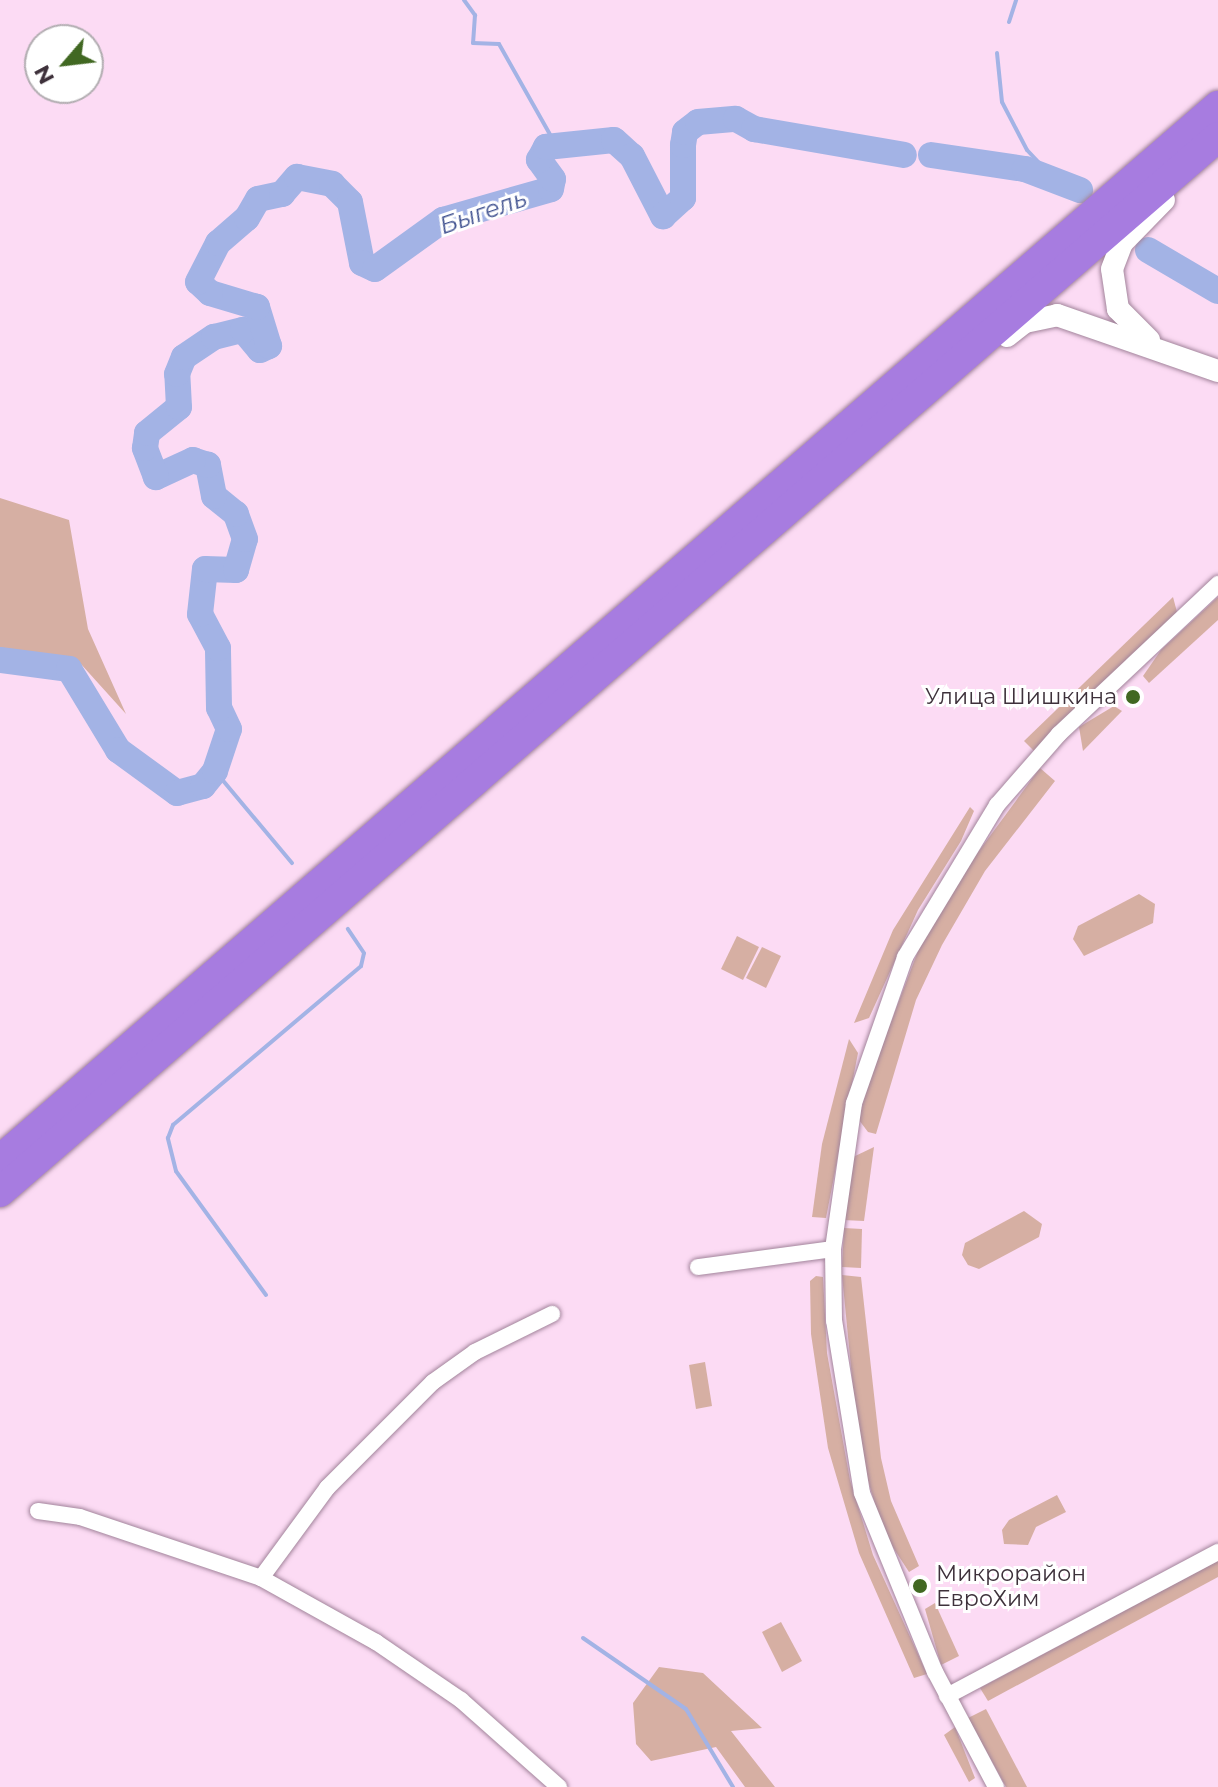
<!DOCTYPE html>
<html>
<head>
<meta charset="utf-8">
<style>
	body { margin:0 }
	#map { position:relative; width:1218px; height:1787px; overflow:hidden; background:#fcdbf4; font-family:Montserrat,sans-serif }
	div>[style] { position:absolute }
	.green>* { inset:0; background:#d6afa3 }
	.stream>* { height:4px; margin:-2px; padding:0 2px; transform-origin:2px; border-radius:2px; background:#a3b3e5 }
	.river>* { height:26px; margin:-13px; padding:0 13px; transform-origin:13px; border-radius:13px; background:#a3b3e5 }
	.roads { filter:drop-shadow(0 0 2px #a2849b) drop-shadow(0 0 2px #a2849b) }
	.street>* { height:16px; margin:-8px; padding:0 8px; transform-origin:8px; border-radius:8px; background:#fff }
	.secondary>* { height:22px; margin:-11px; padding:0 11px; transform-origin:11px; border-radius:11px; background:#fff }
	.highway>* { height:30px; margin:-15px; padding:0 15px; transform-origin:15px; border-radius:15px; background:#a77ce0 }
	.dots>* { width:22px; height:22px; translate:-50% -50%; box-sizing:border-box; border:4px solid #fff; border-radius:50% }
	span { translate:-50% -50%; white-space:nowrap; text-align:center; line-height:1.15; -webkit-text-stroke:6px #fff; paint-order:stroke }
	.poi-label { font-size:22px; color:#3e313b }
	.right { translate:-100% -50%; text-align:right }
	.left { translate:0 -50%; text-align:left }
	.water-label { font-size:24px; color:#415290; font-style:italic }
	.north { position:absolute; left:24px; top:24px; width:80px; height:80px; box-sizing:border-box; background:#fff; border:2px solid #b2adb1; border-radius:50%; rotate:242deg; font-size:22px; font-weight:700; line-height:32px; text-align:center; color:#3e313b }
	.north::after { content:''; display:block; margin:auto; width:28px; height:36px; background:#416822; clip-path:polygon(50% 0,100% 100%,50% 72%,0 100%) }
</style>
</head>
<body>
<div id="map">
	<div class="green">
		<i style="clip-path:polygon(0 498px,69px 520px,88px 629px,126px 714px,80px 663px,0 655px)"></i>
		<i style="clip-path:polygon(1173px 597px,1177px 612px,1034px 751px,1024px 741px)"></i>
		<i style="clip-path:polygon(1218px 597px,1218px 620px,1149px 683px,1143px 676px,1161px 650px)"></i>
		<i style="clip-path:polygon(1114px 706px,1122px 711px,1083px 751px,1079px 727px)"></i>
		<i style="clip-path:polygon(1040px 768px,1055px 781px,985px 871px,942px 945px,916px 1000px,876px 1134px,868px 1132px,859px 1120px,867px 1085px,918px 951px,948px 893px)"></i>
		<i style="clip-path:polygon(970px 807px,974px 811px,961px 841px,918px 910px,869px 1018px,854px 1023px,893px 930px)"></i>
		<i style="clip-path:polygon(1139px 894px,1155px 904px,1153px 923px,1084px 956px,1073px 939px,1078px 926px)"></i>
		<i style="clip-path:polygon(737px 936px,759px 947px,743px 980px,721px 969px)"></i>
		<i style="clip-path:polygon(762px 947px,781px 956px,766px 988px,746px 978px)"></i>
		<i style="clip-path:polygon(849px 1039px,858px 1053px,826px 1218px,812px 1217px,822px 1144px)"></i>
		<i style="clip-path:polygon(874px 1147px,864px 1221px,843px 1220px,851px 1158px)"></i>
		<i style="clip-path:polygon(1024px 1211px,1042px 1224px,1039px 1237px,979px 1269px,968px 1265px,962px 1255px,965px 1243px)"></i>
		<i style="clip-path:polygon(844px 1228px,862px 1229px,861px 1268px,842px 1267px)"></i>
		<i style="clip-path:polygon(842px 1275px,861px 1277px,881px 1458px,891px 1501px,919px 1566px,909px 1572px,883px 1532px,859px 1449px)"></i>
		<i style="clip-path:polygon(816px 1276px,823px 1277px,827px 1353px,850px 1480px,873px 1555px,927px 1674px,914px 1678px,859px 1553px,828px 1448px,811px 1334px,810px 1281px)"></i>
		<i style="clip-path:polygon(705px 1362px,712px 1406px,696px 1409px,689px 1365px)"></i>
		<i style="clip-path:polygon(1057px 1495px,1066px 1512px,1036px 1527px,1028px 1545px,1004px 1544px,1002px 1530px,1009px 1520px)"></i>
		<i style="clip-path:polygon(1218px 1561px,1218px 1577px,988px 1701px,980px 1688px)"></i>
		<i style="clip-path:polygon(935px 1603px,959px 1656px,941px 1665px,925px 1609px)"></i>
		<i style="clip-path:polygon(781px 1622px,802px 1661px,782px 1672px,762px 1632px)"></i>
		<i style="clip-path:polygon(659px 1667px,703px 1673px,762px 1728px,731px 1731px,775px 1787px,745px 1787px,716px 1747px,651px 1761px,636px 1744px,633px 1703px)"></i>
		<i style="clip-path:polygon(986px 1709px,1027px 1787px,1006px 1787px,968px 1718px)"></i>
		<i style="clip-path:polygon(955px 1727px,975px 1778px,969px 1782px,944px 1735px)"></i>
	</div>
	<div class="stream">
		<i style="left:464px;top:0;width:19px;rotate:54deg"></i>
		<i style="left:475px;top:15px;width:28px;rotate:94deg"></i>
		<i style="left:473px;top:43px;width:26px;rotate:2deg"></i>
		<i style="left:499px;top:44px;width:116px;rotate:60.6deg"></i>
		<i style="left:1009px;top:22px;width:23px;rotate:-72deg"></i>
		<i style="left:997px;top:53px;width:49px;rotate:84.2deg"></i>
		<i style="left:1002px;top:102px;width:54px;rotate:62.5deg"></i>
		<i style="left:1027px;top:150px;width:42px;rotate:46.9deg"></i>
		<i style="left:215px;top:771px;width:120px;rotate:50.1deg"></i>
		<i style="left:266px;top:1295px;width:153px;rotate:-126deg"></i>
		<i style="left:176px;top:1171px;width:34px;rotate:-104deg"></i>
		<i style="left:168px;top:1138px;width:14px;rotate:-69deg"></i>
		<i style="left:173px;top:1125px;width:246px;rotate:-40.2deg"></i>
		<i style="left:361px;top:966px;width:13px;rotate:-77deg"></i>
		<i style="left:364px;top:953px;width:29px;rotate:-124deg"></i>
		<i style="left:583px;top:1638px;width:125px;rotate:34.6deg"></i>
		<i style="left:686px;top:1709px;width:91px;rotate:58.9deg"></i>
	</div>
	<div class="river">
		<i style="left:931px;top:155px;width:95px;rotate:8.5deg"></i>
		<i style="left:1025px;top:169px;width:59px;rotate:20.9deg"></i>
		<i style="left:1148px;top:250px;width:81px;rotate:30.4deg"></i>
		<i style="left:0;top:660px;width:70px;rotate:7.4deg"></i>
		<i style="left:69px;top:669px;width:95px;rotate:58.8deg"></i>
		<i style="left:118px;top:750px;width:73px;rotate:36.1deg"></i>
		<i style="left:177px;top:793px;width:27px;rotate:-15deg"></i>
		<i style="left:203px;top:786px;width:19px;rotate:-51deg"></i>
		<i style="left:215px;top:771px;width:44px;rotate:-71.6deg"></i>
		<i style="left:229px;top:729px;width:23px;rotate:-115deg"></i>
		<i style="left:219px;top:708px;width:60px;rotate:-91deg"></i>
		<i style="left:218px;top:648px;width:38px;rotate:-118deg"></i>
		<i style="left:200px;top:614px;width:45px;rotate:-83.7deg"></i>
		<i style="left:205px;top:569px;width:31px;rotate:2deg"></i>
		<i style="left:236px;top:570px;width:32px;rotate:-74deg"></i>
		<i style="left:245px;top:539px;width:27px;rotate:-110deg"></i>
		<i style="left:236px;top:514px;width:28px;rotate:-141deg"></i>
		<i style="left:214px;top:496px;width:32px;rotate:-101deg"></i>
		<i style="left:208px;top:465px;width:16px;rotate:-162deg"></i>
		<i style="left:193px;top:460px;width:41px;rotate:155.3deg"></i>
		<i style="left:156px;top:477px;width:31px;rotate:-111deg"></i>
		<i style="left:145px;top:448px;width:15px;rotate:-82deg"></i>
		<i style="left:147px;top:433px;width:41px;rotate:-39.1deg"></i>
		<i style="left:179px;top:407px;width:33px;rotate:-93deg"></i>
		<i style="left:177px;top:374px;width:18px;rotate:-68deg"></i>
		<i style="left:184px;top:357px;width:36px;rotate:-34deg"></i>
		<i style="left:214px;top:337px;width:30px;rotate:-14deg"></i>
		<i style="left:243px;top:330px;width:26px;rotate:50deg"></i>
		<i style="left:260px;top:350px;width:10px;rotate:-24deg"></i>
		<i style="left:269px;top:346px;width:41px;rotate:-107.1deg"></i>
		<i style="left:257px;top:307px;width:49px;rotate:-163.4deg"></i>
		<i style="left:210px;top:293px;width:16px;rotate:-137deg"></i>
		<i style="left:198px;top:282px;width:44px;rotate:-62.9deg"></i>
		<i style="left:218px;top:243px;width:38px;rotate:-41deg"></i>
		<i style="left:247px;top:218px;width:22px;rotate:-60deg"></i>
		<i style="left:258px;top:199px;width:25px;rotate:-12deg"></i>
		<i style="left:282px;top:194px;width:23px;rotate:-49deg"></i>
		<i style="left:297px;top:177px;width:36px;rotate:11deg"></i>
		<i style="left:332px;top:184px;width:25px;rotate:45deg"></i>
		<i style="left:350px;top:202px;width:62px;rotate:78.9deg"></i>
		<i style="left:362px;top:263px;width:14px;rotate:25deg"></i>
		<i style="left:375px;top:269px;width:84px;rotate:-35.8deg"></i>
		<i style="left:443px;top:220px;width:112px;rotate:-16deg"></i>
		<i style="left:551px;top:189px;width:10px;rotate:-79deg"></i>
		<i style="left:553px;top:179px;width:24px;rotate:-126deg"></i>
		<i style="left:539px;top:160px;width:15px;rotate:-62deg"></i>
		<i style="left:546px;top:147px;width:68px;rotate:-5.9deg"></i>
		<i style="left:614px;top:140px;width:24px;rotate:42deg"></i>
		<i style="left:632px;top:156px;width:68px;rotate:62.7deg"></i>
		<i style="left:663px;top:216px;width:27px;rotate:-42deg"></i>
		<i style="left:683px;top:198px;width:53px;rotate:-90deg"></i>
		<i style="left:683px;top:145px;width:13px;rotate:-81deg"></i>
		<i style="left:685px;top:132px;width:16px;rotate:-38deg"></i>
		<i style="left:698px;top:122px;width:38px;rotate:-5deg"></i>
		<i style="left:736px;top:119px;width:21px;rotate:29deg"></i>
		<i style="left:754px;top:129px;width:152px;rotate:9.8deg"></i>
	</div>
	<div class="roads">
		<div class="street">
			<i style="left:698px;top:1267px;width:136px;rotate:-7.6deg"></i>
			<i style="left:38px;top:1511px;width:42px;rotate:8.1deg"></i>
			<i style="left:80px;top:1517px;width:191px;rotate:18.6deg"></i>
			<i style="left:261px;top:1578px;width:132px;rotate:29.1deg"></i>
			<i style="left:376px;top:1642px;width:103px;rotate:34.3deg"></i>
			<i style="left:461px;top:1700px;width:131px;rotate:41.6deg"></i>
			<i style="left:261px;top:1578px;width:112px;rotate:-53.7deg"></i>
			<i style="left:327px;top:1488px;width:150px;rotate:-45deg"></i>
			<i style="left:433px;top:1382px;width:52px;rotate:-35.5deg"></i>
			<i style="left:475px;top:1352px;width:86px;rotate:-26.3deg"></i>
			<i style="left:947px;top:1696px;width:307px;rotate:-28deg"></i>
			<i style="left:996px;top:1787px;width:130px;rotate:-117.9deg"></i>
			<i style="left:935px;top:1672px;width:193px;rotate:-112.2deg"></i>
			<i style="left:862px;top:1493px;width:174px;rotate:-99.2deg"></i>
			<i style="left:834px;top:1321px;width:72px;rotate:-90.8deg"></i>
			<i style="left:833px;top:1249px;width:148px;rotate:-81.8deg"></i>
			<i style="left:854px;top:1103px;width:155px;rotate:-70.7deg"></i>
			<i style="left:905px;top:957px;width:178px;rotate:-58.8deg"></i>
			<i style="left:997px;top:805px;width:94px;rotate:-48.9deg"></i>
			<i style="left:1059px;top:734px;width:219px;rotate:-43.3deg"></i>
		</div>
		<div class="secondary">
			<i style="left:1007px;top:336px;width:23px;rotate:-38deg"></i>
			<i style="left:1025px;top:322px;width:33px;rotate:-12deg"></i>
			<i style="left:1057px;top:315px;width:170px;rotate:19.2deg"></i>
			<i style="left:1149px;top:340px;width:44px;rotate:-135deg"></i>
			<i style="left:1118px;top:309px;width:40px;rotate:-98.5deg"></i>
			<i style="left:1112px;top:269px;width:28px;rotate:-69deg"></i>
			<i style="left:1122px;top:243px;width:60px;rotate:-45.7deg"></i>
		</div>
		<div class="highway">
			<i style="left:0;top:1160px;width:1611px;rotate:-40.87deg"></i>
			<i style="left:0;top:1192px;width:1611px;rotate:-40.9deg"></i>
		</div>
	</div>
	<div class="dots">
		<i style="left:1133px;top:697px;background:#416822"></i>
		<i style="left:920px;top:1586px;background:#416822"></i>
	</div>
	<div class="poi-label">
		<span class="right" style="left:1117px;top:697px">Улица Шишкина</span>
		<span class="left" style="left:936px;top:1586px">Микрорайон<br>ЕвроХим</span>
	</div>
	<div class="water-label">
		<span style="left:483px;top:212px;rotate:-19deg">Быгель</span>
	</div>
	<div class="north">N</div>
</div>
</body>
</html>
